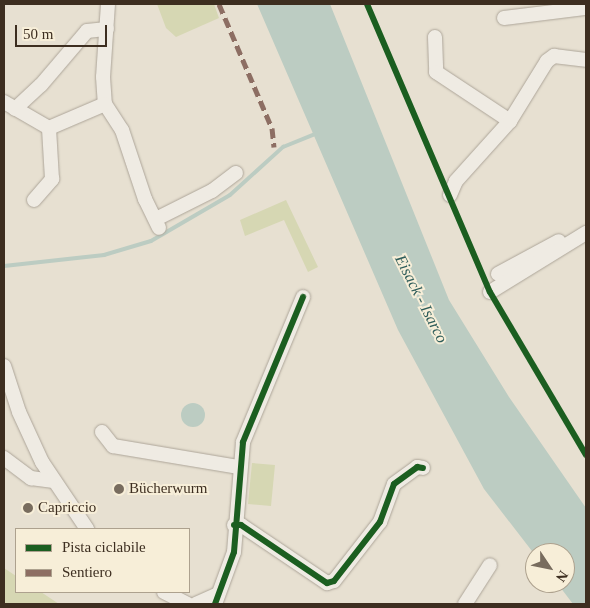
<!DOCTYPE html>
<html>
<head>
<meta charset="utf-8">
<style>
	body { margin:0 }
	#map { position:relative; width:590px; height:608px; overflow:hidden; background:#e7e0d1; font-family:"Times New Roman",serif }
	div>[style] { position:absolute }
	.green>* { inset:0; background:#d6d7b3 }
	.water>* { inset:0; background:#bcccc2 }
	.round { border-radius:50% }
	.stream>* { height:4px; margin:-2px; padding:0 2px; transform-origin:2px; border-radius:2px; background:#bcccc2 }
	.roads { filter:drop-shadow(0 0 1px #ada599) drop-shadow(0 0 1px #ada599) }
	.minor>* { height:14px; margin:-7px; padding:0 7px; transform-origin:7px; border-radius:7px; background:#efebe3 }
	.quiet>* { height:5px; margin-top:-2.5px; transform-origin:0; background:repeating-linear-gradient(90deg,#8d6e63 0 10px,transparent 0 15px) }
	.cycleway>* { height:6px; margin:-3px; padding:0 3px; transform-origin:3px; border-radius:3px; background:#1b5e20 }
	.dots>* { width:14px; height:14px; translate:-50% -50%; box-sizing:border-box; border:2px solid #f7eed8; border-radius:50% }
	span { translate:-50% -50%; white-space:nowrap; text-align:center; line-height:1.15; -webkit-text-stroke:4px #f7eed8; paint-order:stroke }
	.poi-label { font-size:15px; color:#3d2e20 }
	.left { translate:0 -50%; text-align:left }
	.water-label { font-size:16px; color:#2f5d5a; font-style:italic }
	.frame { position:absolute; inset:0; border:5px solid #3d2e20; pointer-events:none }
	.legend { position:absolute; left:15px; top:528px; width:175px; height:65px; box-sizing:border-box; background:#f7eed8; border:1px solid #ada18e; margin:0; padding:6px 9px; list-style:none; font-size:15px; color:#3d2e20 }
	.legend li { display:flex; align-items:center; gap:10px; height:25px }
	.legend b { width:25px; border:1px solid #ada18e }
	.north { position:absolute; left:525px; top:543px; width:50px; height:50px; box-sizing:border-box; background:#f7eed8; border:1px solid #ada18e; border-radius:50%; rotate:124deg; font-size:14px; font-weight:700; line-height:20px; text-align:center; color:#3d2e20 }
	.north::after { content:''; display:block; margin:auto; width:18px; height:22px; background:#786c5e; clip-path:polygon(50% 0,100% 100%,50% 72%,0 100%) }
	.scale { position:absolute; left:15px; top:25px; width:92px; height:22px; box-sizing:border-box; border:2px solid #3d2e20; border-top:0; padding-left:6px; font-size:15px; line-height:18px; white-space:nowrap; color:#3d2e20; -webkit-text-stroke:4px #f7eed8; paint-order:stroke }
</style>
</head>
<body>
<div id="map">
	<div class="green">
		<i style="clip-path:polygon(157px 4px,214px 4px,219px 18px,176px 37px,166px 28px)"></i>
		<i style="clip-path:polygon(286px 200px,318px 267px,308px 272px,284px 220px,245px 236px,240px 220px)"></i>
		<i style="clip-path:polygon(252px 463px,275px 465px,271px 506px,248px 504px)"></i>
		<i style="clip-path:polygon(4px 568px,16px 576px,16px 592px,41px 592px,59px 604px,4px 604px)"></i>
	</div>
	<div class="water">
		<i style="clip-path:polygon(257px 4px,330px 4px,449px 300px,509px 397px,586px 508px,586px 604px,573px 604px,557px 583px,565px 583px,565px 553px,535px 555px,484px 489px,398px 330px)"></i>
		<i class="round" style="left:181px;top:403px;width:24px;height:24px"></i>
	</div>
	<div class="stream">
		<i style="left:4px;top:266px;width:101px;rotate:-6.3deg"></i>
		<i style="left:104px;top:255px;width:49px;rotate:-16.6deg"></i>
		<i style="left:151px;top:241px;width:91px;rotate:-30.2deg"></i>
		<i style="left:230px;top:195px;width:72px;rotate:-42.2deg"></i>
		<i style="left:283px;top:147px;width:37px;rotate:-22deg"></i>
	</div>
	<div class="roads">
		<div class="minor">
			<i style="left:108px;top:4px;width:73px;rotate:93.9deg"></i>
			<i style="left:103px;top:77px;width:27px;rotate:86deg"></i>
			<i style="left:105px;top:104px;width:31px;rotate:57deg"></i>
			<i style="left:122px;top:130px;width:73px;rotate:71.6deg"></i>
			<i style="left:145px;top:199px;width:32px;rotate:64deg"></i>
			<i style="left:504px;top:18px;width:83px;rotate:-7deg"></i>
			<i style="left:435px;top:37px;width:35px;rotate:88deg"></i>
			<i style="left:436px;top:72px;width:89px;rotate:33.5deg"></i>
			<i style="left:4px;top:102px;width:52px;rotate:30deg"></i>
			<i style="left:49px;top:128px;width:61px;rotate:-23.2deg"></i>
			<i style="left:15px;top:109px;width:35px;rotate:-43deg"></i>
			<i style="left:41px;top:85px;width:71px;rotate:-49.6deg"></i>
			<i style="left:87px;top:31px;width:20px;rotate:-6deg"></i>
			<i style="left:450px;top:195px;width:15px;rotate:-67deg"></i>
			<i style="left:456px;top:181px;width:81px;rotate:-48deg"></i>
			<i style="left:510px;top:121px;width:70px;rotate:-58.3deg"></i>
			<i style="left:547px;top:61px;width:9px;rotate:-36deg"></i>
			<i style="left:554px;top:56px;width:32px;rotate:7deg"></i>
			<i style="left:34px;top:200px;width:28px;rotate:-49deg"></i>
			<i style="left:52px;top:179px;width:51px;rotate:-93.4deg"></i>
			<i style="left:156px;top:219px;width:63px;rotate:-26.6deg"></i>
			<i style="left:212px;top:191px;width:30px;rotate:-37deg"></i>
			<i style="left:498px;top:274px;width:69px;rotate:-28.4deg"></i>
			<i style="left:490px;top:292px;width:113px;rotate:-31.6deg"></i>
			<i style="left:4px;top:366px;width:48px;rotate:71.9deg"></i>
			<i style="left:19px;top:412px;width:55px;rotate:65.3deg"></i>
			<i style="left:42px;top:462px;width:81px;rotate:56.1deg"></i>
			<i style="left:102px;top:432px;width:18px;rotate:52deg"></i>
			<i style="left:113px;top:446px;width:128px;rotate:9.5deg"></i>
			<i style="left:4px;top:458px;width:34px;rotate:37deg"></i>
			<i style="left:31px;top:478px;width:21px;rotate:8deg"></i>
			<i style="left:234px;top:525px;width:7px"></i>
			<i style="left:241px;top:525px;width:104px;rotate:34deg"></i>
			<i style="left:327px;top:583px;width:7px;rotate:-16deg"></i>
			<i style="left:334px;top:581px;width:75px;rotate:-52.1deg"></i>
			<i style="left:380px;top:522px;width:40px;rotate:-69.8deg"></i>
			<i style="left:394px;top:484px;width:29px;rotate:-36deg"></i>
			<i style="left:417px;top:467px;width:6px;rotate:9deg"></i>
			<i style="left:164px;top:592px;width:27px;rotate:27deg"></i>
			<i style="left:196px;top:604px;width:24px;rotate:-24deg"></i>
			<i style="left:215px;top:604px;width:55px;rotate:-69.9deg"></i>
			<i style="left:234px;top:552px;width:110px;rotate:-85.3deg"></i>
			<i style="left:243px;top:442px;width:157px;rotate:-67.5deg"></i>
			<i style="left:465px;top:604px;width:46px;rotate:-57.3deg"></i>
		</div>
	</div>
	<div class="quiet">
		<i style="left:219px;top:4px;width:135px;rotate:66.9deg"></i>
		<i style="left:272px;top:128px;width:19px;rotate:84deg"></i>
	</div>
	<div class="cycleway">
		<i style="left:367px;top:4px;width:313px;rotate:66.9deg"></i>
		<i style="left:490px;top:292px;width:189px;rotate:59.5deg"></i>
		<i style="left:234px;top:525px;width:7px"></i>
		<i style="left:241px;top:525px;width:104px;rotate:34deg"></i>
		<i style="left:327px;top:583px;width:7px;rotate:-16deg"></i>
		<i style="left:334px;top:581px;width:75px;rotate:-52.1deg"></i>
		<i style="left:380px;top:522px;width:40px;rotate:-69.8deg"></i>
		<i style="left:394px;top:484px;width:29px;rotate:-36deg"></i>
		<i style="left:417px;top:467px;width:6px;rotate:9deg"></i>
		<i style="left:215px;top:604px;width:55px;rotate:-69.9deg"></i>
		<i style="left:234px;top:552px;width:110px;rotate:-85.3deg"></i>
		<i style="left:243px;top:442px;width:157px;rotate:-67.5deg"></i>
	</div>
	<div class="dots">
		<i style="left:119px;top:489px;background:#786c5e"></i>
		<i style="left:28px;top:508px;background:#786c5e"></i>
	</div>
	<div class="poi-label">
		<span class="left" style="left:129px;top:489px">Bücherwurm</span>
		<span class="left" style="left:38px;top:508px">Capriccio</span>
	</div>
	<div class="water-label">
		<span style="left:421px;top:299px;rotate:63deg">Eisack - Isarco</span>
	</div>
	<div class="frame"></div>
	<ul class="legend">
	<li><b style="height:6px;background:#1b5e20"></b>Pista ciclabile</li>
	<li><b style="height:6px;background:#8d6e63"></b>Sentiero</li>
	</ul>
	<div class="north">N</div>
	<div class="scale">50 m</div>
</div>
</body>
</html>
